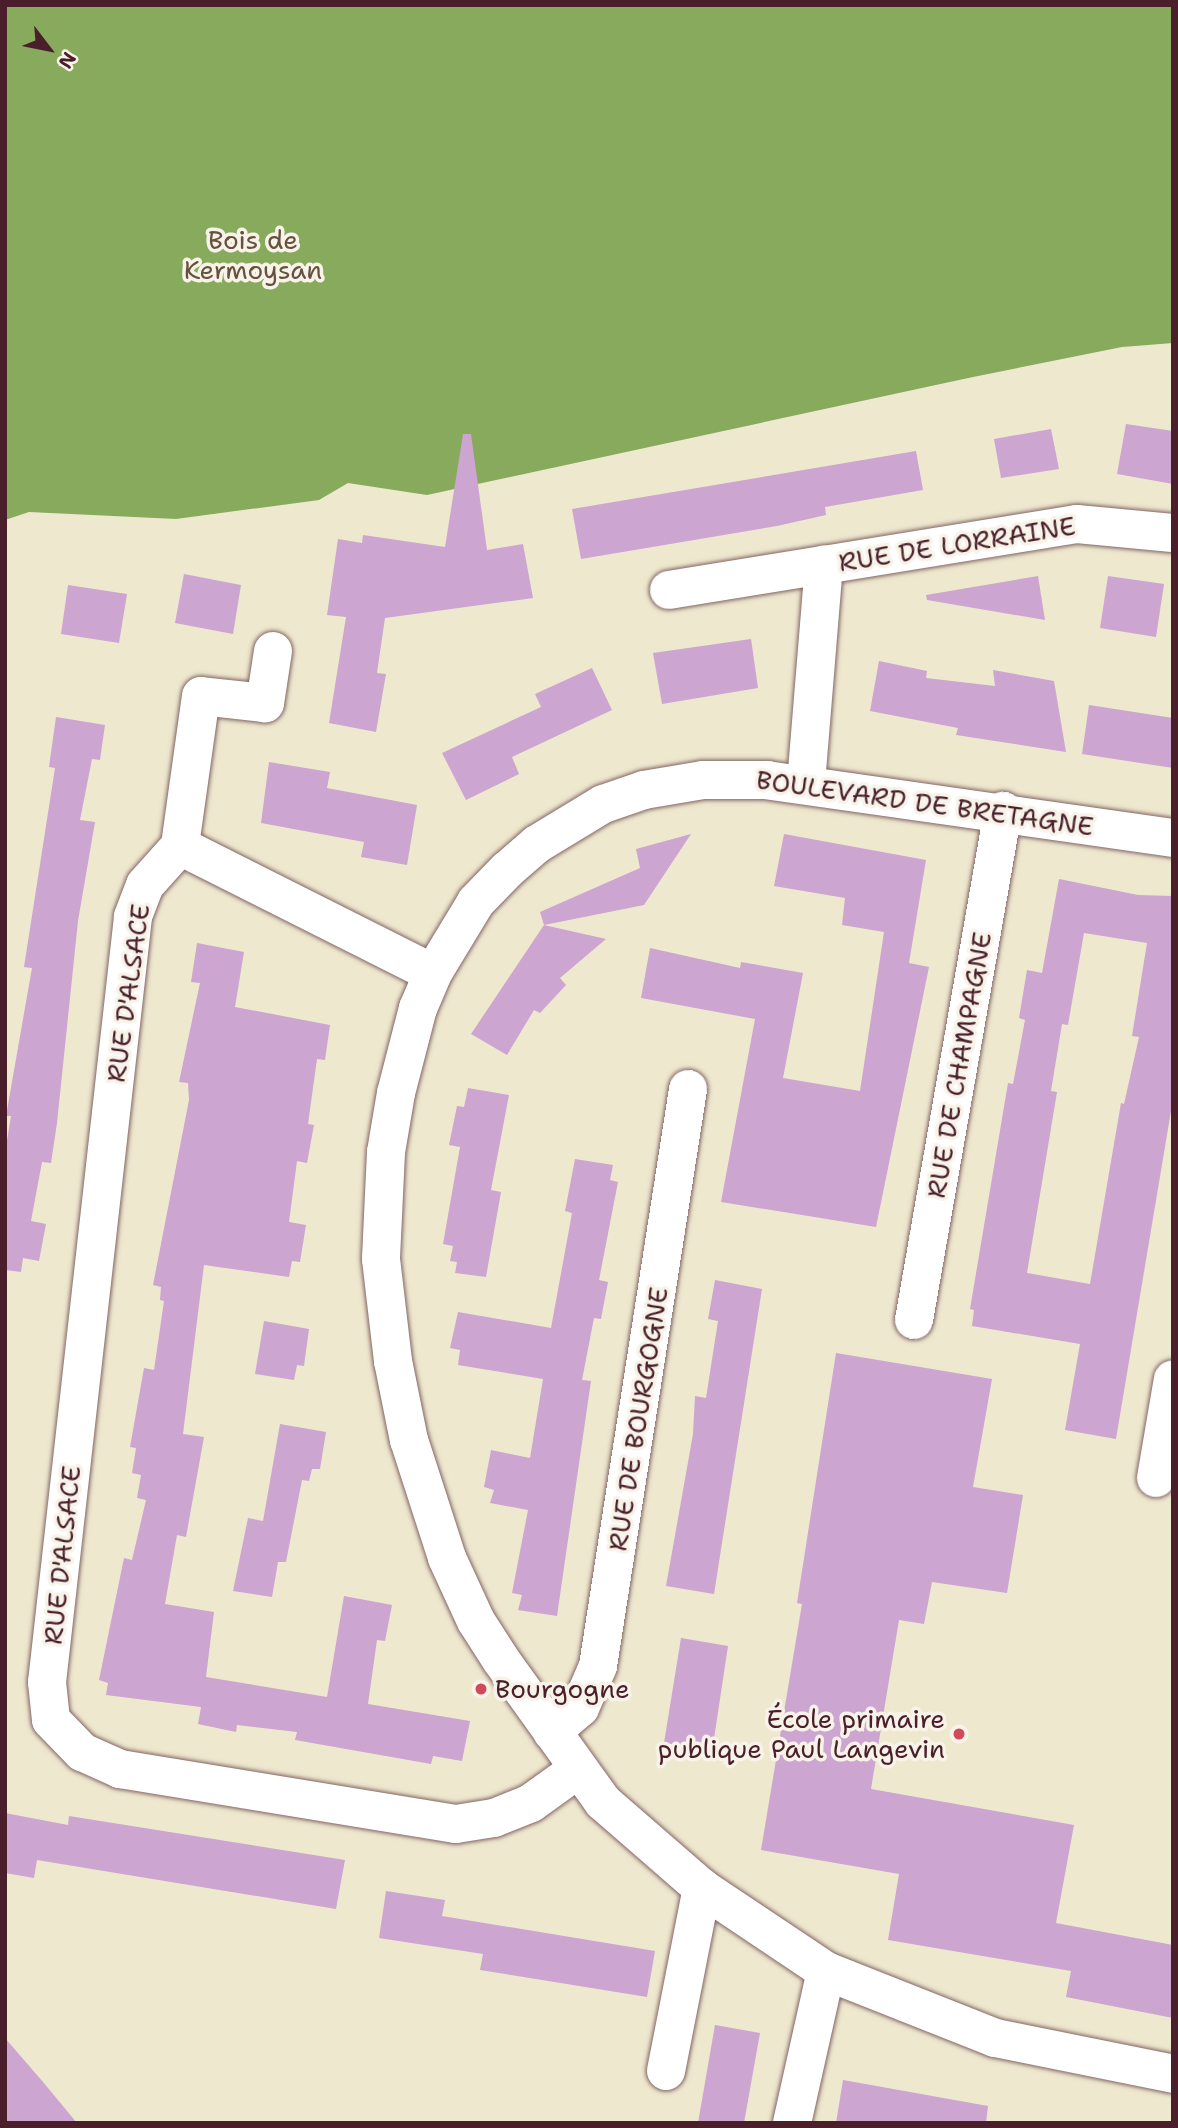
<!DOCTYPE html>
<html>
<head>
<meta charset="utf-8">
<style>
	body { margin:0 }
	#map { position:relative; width:1178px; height:2128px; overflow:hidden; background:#eee8cf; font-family:"Shantell Sans",sans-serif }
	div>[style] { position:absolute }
	.forest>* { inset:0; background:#87aa5d }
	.building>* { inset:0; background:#cca5d0 }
	.roads { filter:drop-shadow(0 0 2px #836564) drop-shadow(0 0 2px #836564) }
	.minor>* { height:38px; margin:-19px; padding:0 19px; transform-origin:19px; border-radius:19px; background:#fff }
	.dots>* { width:19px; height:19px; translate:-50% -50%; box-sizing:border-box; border:4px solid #f7f3e8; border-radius:50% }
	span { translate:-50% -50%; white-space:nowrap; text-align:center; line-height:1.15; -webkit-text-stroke:7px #f7f3e8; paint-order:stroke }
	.park-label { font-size:26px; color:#67513e }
	.street-label { font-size:26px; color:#4a1f2b }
	.poi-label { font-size:26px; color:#4a1f2b }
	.left { translate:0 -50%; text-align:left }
	.right { translate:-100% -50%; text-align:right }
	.frame { position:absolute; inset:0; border:7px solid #4a1f2b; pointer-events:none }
	.north { position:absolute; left:14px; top:14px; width:70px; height:70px; -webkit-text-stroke:5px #f7f3e8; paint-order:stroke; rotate:122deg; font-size:19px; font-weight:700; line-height:28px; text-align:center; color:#4a1f2b }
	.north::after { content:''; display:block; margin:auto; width:24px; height:32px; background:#4a1f2b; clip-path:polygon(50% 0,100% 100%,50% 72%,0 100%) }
</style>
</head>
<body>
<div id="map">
	<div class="forest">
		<i style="clip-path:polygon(5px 5px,1173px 5px,1173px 343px,1122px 347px,973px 377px,427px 495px,348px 483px,319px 500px,176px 519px,29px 512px,5px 520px)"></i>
	</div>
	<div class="building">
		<i style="clip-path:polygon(1126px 424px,1173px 431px,1173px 484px,1117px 474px)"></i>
		<i style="clip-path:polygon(1051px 429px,1059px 469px,1001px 478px,994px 439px)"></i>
		<i style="clip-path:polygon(463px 434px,471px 434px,487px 550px,523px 544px,533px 598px,385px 618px,377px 673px,386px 674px,376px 732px,329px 723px,346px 617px,327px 615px,338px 539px,362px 543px,363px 535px,445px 547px)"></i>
		<i style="clip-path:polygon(916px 451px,923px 490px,825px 507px,826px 515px,777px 526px,581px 559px,572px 509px)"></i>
		<i style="clip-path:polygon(184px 574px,241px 585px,233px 634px,175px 623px)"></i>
		<i style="clip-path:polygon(1038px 576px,1045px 620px,927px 600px,926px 595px)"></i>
		<i style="clip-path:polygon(1108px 576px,1164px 584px,1156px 637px,1100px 628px)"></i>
		<i style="clip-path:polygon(68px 585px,127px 594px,119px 643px,61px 634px)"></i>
		<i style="clip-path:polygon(751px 639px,758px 688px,662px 704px,653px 653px)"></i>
		<i style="clip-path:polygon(879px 661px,927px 671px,926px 678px,995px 686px,993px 670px,1054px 681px,1066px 752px,956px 735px,958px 728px,870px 711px)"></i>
		<i style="clip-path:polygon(592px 668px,612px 710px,512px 757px,519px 774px,466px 800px,442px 753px,541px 707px,535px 694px)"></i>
		<i style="clip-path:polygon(1089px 705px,1173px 718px,1173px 768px,1082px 754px)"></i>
		<i style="clip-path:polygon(56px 717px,105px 725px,100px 760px,92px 759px,80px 820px,95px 822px,78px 921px,57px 1123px,51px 1163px,42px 1162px,31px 1221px,46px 1224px,39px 1261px,23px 1258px,21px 1272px,5px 1270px,5px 1153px,11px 1116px,6px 1116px,32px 968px,24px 967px,55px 768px,49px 767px)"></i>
		<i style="clip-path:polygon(269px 762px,330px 772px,327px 788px,417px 805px,407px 865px,361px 857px,364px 842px,261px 823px)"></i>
		<i style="clip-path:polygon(691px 834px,644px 905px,544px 925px,540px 912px,640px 868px,636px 849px)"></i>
		<i style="clip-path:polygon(784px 834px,926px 860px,909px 963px,929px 967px,876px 1227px,721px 1202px,755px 1019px,641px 998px,650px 948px,740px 968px,741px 962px,803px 973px,783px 1078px,860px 1091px,884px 932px,842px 925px,845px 898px,774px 886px)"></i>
		<i style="clip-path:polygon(evenodd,1059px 879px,1138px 895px,1173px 896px,1173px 1099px,1116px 1439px,1065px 1430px,1080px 1344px,972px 1326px,974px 1310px,970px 1309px,1008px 1083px,1013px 1084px,1025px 1020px,1019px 1018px,1027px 970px,1042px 973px,1059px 879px,1084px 933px,1147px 943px,1132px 1036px,1139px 1037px,1124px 1104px,1121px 1103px,1090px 1284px,1027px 1273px,1057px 1092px,1051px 1091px,1062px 1024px,1068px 1025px,1084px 933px)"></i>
		<i style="clip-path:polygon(544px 925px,606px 939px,560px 978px,566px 985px,540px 1013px,534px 1010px,507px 1055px,471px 1034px)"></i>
		<i style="clip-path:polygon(197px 943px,244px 952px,235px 1007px,330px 1025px,325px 1060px,317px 1059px,308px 1124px,314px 1125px,307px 1163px,297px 1161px,289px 1222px,306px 1225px,300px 1262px,292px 1261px,289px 1277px,204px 1265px,183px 1434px,204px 1437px,186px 1537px,177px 1535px,165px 1604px,214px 1612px,206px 1677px,327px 1697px,344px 1596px,392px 1605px,385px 1641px,377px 1640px,368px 1704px,470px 1721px,462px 1761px,433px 1756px,431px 1764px,295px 1740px,297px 1732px,237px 1725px,236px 1732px,198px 1724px,201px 1707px,106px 1695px,108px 1683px,99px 1680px,124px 1558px,132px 1560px,146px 1500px,137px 1498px,141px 1475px,132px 1473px,136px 1448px,130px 1447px,144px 1368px,154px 1370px,164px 1301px,160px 1300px,161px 1287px,153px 1285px,189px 1100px,188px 1083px,179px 1082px,200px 983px,191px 982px)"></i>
		<i style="clip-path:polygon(468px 1088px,509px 1095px,491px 1190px,501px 1192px,486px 1277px,455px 1273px,457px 1262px,450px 1261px,453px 1246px,443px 1244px,460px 1147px,449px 1145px,457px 1106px,464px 1107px)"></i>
		<i style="clip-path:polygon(575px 1159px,613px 1165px,610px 1180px,618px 1182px,599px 1280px,608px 1282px,601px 1319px,594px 1318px,582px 1380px,591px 1381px,557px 1616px,518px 1610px,522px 1595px,512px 1593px,528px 1510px,490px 1503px,494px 1490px,484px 1487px,491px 1450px,530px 1458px,543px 1379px,458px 1365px,460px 1350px,450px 1348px,458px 1312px,551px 1328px,572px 1213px,565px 1211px)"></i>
		<i style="clip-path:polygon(715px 1280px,762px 1289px,714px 1594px,666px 1586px,693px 1434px,695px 1396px,706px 1398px,718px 1321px,708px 1319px)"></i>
		<i style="clip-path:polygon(264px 1321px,309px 1329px,304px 1366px,297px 1365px,294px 1380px,255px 1374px)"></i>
		<i style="clip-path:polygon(836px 1353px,992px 1379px,973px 1487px,1023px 1495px,1007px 1593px,932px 1582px,924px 1624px,899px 1620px,871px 1789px,1074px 1825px,1056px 1923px,1173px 1945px,1173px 2018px,1066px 1997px,1071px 1971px,888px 1940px,899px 1874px,761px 1850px,802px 1604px,797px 1603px)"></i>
		<i style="clip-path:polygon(280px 1424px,326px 1432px,320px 1469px,312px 1469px,309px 1481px,302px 1480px,286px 1562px,278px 1562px,272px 1597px,233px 1591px,248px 1518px,263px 1521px)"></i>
		<i style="clip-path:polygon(681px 1638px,728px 1646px,712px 1752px,664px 1743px)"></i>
		<i style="clip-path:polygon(5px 1813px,68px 1825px,69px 1816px,345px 1860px,336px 1909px,37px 1860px,34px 1878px,5px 1873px)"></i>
		<i style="clip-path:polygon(386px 1891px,445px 1900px,442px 1916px,655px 1951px,647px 1997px,480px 1970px,483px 1954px,379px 1938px)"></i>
		<i style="clip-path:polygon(715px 2025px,760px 2033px,744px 2123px,698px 2123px)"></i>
		<i style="clip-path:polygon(5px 2038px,43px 2082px,77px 2123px,5px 2123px)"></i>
		<i style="clip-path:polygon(843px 2080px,988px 2106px,986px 2123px,836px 2123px)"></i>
	</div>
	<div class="roads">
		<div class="minor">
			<i style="left:669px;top:590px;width:157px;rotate:-9.2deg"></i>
			<i style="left:273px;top:651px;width:53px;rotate:98.7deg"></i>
			<i style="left:265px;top:703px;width:64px;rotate:-173.8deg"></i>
			<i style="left:201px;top:696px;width:151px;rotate:98deg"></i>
			<i style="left:180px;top:846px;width:52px;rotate:131.9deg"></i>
			<i style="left:145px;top:885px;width:34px;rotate:111deg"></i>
			<i style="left:133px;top:917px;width:770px;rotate:96.41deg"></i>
			<i style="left:47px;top:1682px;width:38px;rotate:84deg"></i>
			<i style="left:51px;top:1720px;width:45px;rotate:45.9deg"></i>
			<i style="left:82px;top:1752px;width:42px;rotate:24.1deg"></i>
			<i style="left:120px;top:1769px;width:340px;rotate:9.3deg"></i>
			<i style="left:456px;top:1824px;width:38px;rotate:-9deg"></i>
			<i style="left:494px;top:1818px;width:40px;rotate:-22deg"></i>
			<i style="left:531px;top:1803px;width:57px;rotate:-35.7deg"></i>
			<i style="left:806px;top:783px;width:219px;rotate:-85.3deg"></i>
			<i style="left:824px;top:565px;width:256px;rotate:-9.2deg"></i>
			<i style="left:1077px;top:524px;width:96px;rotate:5.4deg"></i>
			<i style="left:1173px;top:838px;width:409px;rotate:-171.9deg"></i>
			<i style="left:768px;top:780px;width:65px;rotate:180deg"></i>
			<i style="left:703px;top:780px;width:60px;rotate:170.4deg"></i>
			<i style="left:644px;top:790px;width:43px;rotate:161.1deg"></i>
			<i style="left:603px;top:804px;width:77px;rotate:148.8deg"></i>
			<i style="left:537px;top:844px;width:40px;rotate:139deg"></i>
			<i style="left:507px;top:870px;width:45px;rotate:134.1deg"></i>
			<i style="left:476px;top:902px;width:83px;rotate:121.2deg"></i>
			<i style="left:433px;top:973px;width:38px;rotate:113deg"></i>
			<i style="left:418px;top:1008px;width:88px;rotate:104.5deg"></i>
			<i style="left:396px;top:1093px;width:60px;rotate:99.6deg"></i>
			<i style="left:386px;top:1152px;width:107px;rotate:92.7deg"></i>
			<i style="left:381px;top:1259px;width:103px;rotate:83.3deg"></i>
			<i style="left:393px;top:1361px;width:81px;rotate:78.6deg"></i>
			<i style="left:409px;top:1440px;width:124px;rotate:72.1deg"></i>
			<i style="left:447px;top:1558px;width:69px;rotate:65.3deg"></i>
			<i style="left:476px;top:1621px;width:46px;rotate:57.3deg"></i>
			<i style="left:501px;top:1660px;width:175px;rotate:54.3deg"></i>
			<i style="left:603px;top:1802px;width:131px;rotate:41deg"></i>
			<i style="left:702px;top:1888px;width:149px;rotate:33.8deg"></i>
			<i style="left:826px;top:1971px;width:182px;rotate:21.6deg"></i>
			<i style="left:995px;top:2038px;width:182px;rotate:11.4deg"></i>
			<i style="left:180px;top:846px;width:283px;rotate:26.7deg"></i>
			<i style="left:914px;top:1320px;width:517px;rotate:-80.08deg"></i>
			<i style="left:1156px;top:1478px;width:100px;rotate:-80.3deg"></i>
			<i style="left:552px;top:1732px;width:37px;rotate:-41deg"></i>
			<i style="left:580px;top:1708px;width:46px;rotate:-66.8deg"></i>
			<i style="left:598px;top:1666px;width:584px;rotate:-81.13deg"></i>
			<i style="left:666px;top:2071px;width:187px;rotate:-78.9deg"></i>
			<i style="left:792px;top:2123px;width:156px;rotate:-77.4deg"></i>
		</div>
	</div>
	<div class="dots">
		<i style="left:481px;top:1689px;background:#d1495b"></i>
		<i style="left:959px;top:1734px;background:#d1495b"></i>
	</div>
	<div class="park-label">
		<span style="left:253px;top:255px">Bois de<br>Kermoysan</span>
	</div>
	<div class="street-label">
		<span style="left:957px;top:544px;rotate:-9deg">RUE DE LORRAINE</span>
		<span style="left:925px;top:803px;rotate:8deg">BOULEVARD DE BRETAGNE</span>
		<span style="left:128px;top:993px;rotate:-82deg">RUE D'ALSACE</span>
		<span style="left:959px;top:1065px;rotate:-80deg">RUE DE CHAMPAGNE</span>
		<span style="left:638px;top:1419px;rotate:-81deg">RUE DE BOURGOGNE</span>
		<span style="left:62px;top:1555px;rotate:-84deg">RUE D'ALSACE</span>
	</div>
	<div class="poi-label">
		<span class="left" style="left:495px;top:1689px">Bourgogne</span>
		<span class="right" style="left:945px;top:1734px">École primaire<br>publique Paul Langevin</span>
	</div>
	<div class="frame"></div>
	<div class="north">N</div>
</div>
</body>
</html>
